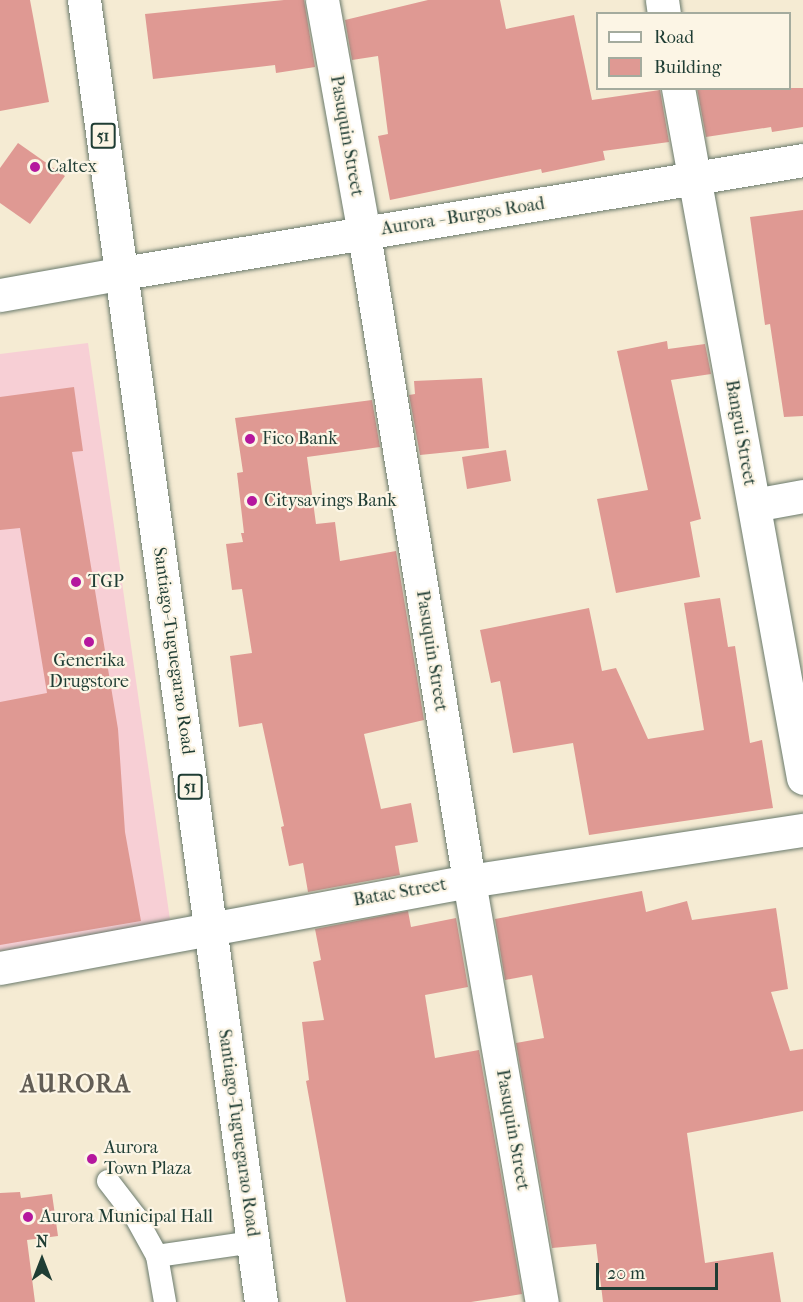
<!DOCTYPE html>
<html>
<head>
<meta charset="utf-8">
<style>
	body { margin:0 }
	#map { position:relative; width:803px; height:1302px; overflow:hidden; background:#f5ebd3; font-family:"IM FELL French Canon",serif }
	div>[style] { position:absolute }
	.built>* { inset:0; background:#f7cfd5 }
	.building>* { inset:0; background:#df9993 }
	.roads { filter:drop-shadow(0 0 2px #6a7a6c) drop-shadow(0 0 2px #6a7a6c) }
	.service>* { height:22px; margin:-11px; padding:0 11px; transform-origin:11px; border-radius:11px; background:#fff }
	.minor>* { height:33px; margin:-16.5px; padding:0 16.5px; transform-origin:16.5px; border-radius:16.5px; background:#fff }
	.tertiary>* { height:33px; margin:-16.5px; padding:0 16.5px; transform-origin:16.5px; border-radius:16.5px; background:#fff }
	.secondary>* { height:33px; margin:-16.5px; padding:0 16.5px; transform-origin:16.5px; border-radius:16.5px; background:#fff }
	.trunk>* { height:33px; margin:-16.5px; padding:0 16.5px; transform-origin:16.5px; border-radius:16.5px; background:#fff }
	.dots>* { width:16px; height:16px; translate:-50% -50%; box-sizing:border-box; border:3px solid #fcf5e5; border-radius:50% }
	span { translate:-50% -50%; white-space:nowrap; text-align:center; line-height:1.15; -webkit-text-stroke:4.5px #fcf5e5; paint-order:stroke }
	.shield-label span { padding:2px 4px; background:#fcf5e5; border:2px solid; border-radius:4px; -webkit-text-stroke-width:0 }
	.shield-label { font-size:16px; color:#1f3d34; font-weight:700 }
	.street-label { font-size:18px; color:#1f3d34 }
	.poi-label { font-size:18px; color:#1f3d34 }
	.left { translate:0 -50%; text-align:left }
	.district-label { font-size:24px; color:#625d55; font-weight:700; letter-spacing:1.5px }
	.legend { position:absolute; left:596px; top:12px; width:195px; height:78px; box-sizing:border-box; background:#fcf5e5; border:2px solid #a4ab9e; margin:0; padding:8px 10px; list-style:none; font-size:18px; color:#1f3d34 }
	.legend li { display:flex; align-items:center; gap:12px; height:30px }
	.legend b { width:30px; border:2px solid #a4ab9e }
	.north { position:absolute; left:12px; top:1230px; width:60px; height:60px; -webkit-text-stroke:4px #fcf5e5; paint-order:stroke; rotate:0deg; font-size:16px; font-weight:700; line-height:24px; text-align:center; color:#1f3d34 }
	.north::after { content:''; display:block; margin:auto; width:21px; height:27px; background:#1f3d34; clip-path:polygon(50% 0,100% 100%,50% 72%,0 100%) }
	.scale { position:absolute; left:596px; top:1263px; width:122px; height:27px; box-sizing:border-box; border:3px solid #1f3d34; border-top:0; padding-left:8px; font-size:18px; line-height:21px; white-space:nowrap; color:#1f3d34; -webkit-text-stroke:4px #fcf5e5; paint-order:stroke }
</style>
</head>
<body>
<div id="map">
	<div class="built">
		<i style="clip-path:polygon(88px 343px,171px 927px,0 951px,0 354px)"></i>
	</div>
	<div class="building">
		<i style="clip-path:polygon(0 0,30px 0,49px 102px,0 111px)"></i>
		<i style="clip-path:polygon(284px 0,304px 0,315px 67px,276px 73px,275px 65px,153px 79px,145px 14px)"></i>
		<i style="clip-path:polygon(428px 0,500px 0,506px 29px,574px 15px,592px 100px,660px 90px,669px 142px,603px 151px,605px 160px,542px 173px,541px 169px,390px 200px,378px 136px,388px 134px,378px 56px,352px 60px,345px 20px)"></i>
		<i style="clip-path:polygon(697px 88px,803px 88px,803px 127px,772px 132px,771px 127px,706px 137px)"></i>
		<i style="clip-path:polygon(18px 143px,65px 176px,30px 224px,0 203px,0 168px)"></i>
		<i style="clip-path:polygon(803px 210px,803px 416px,784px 417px,770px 324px,765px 325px,750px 217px)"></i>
		<i style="clip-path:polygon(667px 341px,668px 349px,705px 344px,711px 374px,671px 380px,701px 519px,690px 522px,700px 577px,616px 593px,597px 499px,648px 490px,617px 351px)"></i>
		<i style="clip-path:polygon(482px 378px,489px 448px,420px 455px,409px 395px,415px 394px,414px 381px)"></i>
		<i style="clip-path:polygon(74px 387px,83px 451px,72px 452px,118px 729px,125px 832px,141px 921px,0 945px,0 702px,47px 693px,20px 528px,0 530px,0 397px)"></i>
		<i style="clip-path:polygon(372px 400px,380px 447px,307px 457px,316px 524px,335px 522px,340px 561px,396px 551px,424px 720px,364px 734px,381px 809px,411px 803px,418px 842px,395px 846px,400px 875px,308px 892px,303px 863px,289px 866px,281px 827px,284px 826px,262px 723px,239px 727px,230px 656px,252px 653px,242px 589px,232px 590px,226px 544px,243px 542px,241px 533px,244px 533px,237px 473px,243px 472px,235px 418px)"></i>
		<i style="clip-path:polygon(506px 450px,511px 481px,467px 489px,462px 457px)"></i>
		<i style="clip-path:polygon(720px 598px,728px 647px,735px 646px,750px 743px,762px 740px,773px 808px,589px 835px,573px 743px,513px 753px,500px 681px,491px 683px,480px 630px,589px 608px,602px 671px,616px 668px,648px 739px,704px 730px,684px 603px)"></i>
		<i style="clip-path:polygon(642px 891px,646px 912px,687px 901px,692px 920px,776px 908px,788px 989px,771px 992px,790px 1051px,803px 1049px,803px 1111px,687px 1133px,705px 1263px,773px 1252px,781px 1302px,603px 1302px,596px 1244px,552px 1248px,516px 1043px,544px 1038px,532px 975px,505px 980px,495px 919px)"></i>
		<i style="clip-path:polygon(408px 911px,411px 927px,456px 918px,468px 987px,425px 995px,435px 1058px,479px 1050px,522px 1294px,471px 1302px,346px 1302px,306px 1081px,309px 1080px,302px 1022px,324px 1020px,313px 962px,321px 960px,315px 929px)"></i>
		<i style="clip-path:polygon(20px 1192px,21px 1198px,52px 1194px,58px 1236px,27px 1240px,35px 1302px,0 1302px,0 1193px)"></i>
	</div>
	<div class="roads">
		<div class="service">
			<i style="left:108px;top:1181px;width:44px;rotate:52.4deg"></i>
			<i style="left:135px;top:1216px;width:46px;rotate:61.2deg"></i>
			<i style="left:165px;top:1302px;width:47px;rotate:-99.9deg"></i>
			<i style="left:157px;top:1256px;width:97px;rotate:-8.3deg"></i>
		</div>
		<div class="minor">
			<i style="left:322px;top:0;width:238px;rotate:79.8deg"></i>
			<i style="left:364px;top:234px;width:655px;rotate:80.78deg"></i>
			<i style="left:469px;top:881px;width:427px;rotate:80.2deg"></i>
			<i style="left:662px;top:0;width:14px;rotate:82deg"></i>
			<i style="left:678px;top:88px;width:701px;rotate:79.73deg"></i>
			<i style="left:754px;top:505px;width:50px;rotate:-10.4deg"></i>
			<i style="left:0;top:968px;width:477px;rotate:-10.5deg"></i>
			<i style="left:469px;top:881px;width:338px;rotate:-8.7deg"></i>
		</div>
		<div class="tertiary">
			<i style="left:0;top:295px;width:125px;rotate:-10.1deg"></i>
		</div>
		<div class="secondary">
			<i style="left:123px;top:273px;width:689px;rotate:-9.43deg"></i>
		</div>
		<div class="trunk">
			<i style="left:84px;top:0;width:1314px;rotate:82.26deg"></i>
		</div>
	</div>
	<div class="dots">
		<i style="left:35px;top:167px;background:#b5179e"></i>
		<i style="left:250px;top:439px;background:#b5179e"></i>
		<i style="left:252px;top:501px;background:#b5179e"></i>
		<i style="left:76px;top:582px;background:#b5179e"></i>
		<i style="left:89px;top:642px;background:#b5179e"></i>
		<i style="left:92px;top:1159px;background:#b5179e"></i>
		<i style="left:28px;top:1217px;background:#b5179e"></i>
	</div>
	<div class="shield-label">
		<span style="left:103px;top:136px">51</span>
		<span style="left:190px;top:787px">51</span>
	</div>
	<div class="street-label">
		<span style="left:346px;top:136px;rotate:80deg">Pasuquin Street</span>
		<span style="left:463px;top:217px;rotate:-9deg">Aurora - Burgos Road</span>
		<span style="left:740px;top:433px;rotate:80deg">Bangui Street</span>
		<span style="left:173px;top:651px;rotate:82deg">Santiago-Tuguegarao Road</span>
		<span style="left:431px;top:651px;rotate:81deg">Pasuquin Street</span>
		<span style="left:400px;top:893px;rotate:-10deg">Batac Street</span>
		<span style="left:512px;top:1130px;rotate:80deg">Pasuquin Street</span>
		<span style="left:238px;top:1133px;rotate:82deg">Santiago-Tuguegarao Road</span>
	</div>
	<div class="poi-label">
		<span class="left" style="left:47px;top:167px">Caltex</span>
		<span class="left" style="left:262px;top:439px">Fico Bank</span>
		<span class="left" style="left:264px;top:501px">Citysavings Bank</span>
		<span class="left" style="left:88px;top:582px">TGP</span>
		<span style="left:89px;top:672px">Generika<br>Drugstore</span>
		<span class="left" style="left:104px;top:1159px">Aurora<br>Town Plaza</span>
		<span class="left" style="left:40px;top:1217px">Aurora Municipal Hall</span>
	</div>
	<div class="district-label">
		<span style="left:76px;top:1085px">AURORA</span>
	</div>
	<ul class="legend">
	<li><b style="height:8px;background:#fff"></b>Road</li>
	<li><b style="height:16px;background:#df9993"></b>Building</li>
	</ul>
	<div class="north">N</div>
	<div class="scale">20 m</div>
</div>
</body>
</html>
